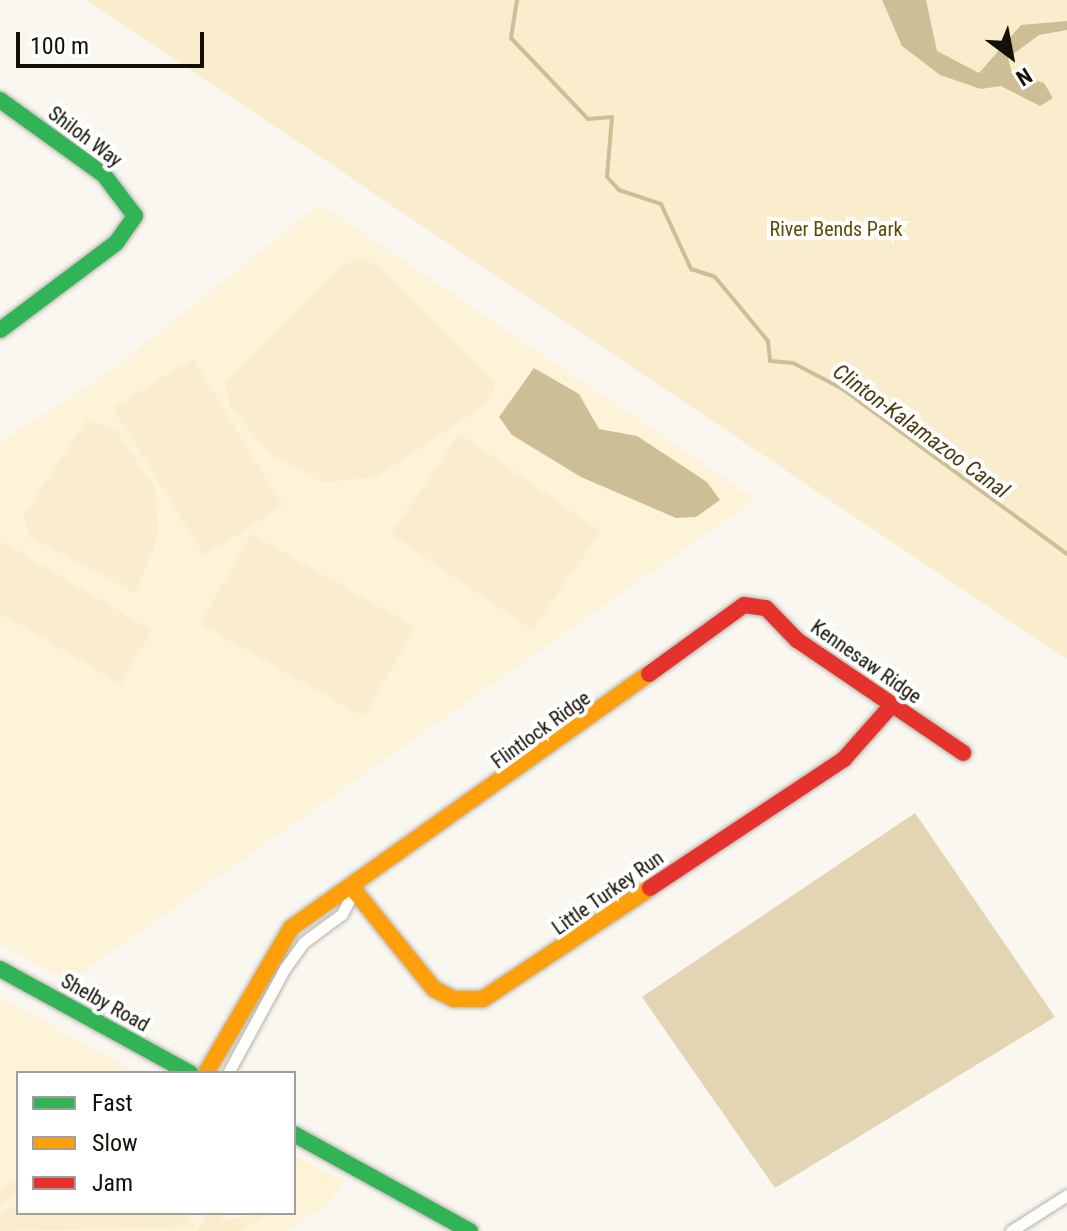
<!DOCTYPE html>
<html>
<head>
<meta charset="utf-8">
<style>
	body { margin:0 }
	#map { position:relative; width:1067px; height:1231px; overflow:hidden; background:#faf7f0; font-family:"Roboto Condensed",sans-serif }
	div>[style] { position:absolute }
	.built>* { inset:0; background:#fdf3d9 }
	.green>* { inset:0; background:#f9edce }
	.forest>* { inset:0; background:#e3d5b4 }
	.water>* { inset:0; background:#cebe95 }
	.stream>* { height:4px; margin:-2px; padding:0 2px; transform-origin:2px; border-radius:2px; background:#cebe95 }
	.roads { filter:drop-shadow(0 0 2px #b6b2a9) drop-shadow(0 0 2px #b6b2a9) }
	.street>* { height:11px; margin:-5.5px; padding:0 5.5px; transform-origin:5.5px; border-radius:5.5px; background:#fefefd }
	.fast>* { height:16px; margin:-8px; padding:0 8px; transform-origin:8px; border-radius:8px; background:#30b455 }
	.slow>* { height:16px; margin:-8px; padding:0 8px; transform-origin:8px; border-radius:8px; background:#ff9f0a }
	.jam>* { height:16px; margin:-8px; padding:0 8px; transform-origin:8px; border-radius:8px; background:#e5322d }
	span { translate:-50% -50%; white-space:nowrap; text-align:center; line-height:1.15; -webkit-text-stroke:8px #fff; paint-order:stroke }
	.street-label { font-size:20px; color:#141005 }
	.park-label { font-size:20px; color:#604a00 }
	.water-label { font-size:22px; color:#4c3c0f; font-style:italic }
	.legend { position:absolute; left:16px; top:1071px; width:280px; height:144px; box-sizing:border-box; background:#fff; border:2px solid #a19f9b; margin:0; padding:10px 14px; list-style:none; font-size:24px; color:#141005 }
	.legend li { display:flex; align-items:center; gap:16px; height:40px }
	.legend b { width:40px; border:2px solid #a19f9b }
	.north { position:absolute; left:971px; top:16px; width:80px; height:80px; -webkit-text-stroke:6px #fff; paint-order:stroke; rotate:148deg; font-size:22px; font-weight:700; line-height:32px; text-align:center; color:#141005 }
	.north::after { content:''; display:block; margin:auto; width:28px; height:36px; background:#141005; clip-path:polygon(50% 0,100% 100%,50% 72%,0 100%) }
	.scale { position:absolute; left:16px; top:32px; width:188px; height:36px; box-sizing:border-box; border:4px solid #141005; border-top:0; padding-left:10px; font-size:24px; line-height:28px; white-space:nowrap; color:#141005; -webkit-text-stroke:6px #fff; paint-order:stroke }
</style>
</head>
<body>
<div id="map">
	<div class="built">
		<i style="clip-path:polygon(320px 204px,756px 499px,70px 981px,0 944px,0 442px,116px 367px)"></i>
		<i style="clip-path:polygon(0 997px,138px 1073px,18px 1073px,18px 1213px,294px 1213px,294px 1155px,344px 1181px,325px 1207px,286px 1231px,0 1231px)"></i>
	</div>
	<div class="green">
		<i style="clip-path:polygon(87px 0,1067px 0,1067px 659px,682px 401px)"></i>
		<i style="clip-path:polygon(361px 258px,379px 267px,496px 383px,488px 402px,378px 476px,324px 483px,273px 457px,230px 407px,224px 382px,339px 268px)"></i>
		<i style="clip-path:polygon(193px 359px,283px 506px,204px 555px,113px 408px)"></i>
		<i style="clip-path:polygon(87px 420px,117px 431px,155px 488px,159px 535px,135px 593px,30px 537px,24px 515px)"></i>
		<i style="clip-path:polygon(459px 434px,601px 531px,532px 630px,391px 534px)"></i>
		<i style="clip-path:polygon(251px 534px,415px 627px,364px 717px,200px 624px)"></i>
		<i style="clip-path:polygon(0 541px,152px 630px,121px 684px,0 613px)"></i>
		<i style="clip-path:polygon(18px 1179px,18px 1193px,0 1204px,0 1190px)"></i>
		<i style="clip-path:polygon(18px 1204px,18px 1213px,186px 1213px,195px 1227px,0 1231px,0 1215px)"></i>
		<i style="clip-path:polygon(208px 1213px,223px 1213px,222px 1221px,268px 1213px,239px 1231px,197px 1231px)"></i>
	</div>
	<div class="forest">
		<i style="clip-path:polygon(915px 813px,1055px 1017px,775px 1188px,642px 997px)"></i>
	</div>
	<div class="water">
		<i style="clip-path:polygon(882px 0,926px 0,937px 51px,979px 73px,1021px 25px,1067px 21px,1067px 30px,1039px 35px,1008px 58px,1012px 73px,1044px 83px,1053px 98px,1040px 106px,1001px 86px,981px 89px,940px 75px,902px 46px)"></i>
		<i style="clip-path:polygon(534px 368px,579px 394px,599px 429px,637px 436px,707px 482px,720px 500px,696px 517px,676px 518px,581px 477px,512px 435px,499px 417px)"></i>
	</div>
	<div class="stream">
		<i style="left:517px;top:0;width:38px;rotate:99deg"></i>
		<i style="left:511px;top:38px;width:112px;rotate:46.5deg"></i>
		<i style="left:588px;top:119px;width:24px;rotate:-5deg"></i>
		<i style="left:612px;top:117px;width:60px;rotate:94.8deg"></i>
		<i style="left:607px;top:177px;width:18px;rotate:47deg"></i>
		<i style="left:619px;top:190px;width:44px;rotate:18.4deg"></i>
		<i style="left:661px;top:204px;width:72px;rotate:65.2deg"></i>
		<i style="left:691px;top:269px;width:25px;rotate:18deg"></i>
		<i style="left:715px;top:277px;width:83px;rotate:50.4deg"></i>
		<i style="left:768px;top:341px;width:20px;rotate:84deg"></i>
		<i style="left:770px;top:361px;width:23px;rotate:5deg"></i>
		<i style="left:793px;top:363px;width:54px;rotate:27.5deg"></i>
		<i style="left:841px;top:388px;width:280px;rotate:36.3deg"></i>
	</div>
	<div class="roads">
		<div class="street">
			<i style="left:228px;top:1073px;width:119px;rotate:-61.5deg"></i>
			<i style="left:285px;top:968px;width:32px;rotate:-54deg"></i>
			<i style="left:304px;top:942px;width:47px;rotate:-36.4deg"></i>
			<i style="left:342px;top:914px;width:25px;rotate:-63deg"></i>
			<i style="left:1011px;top:1231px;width:67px;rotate:-32.7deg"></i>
		</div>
		<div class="fast">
			<i style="left:0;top:100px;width:128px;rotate:35.8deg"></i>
			<i style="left:104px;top:175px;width:51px;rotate:52.9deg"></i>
			<i style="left:135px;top:216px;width:33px;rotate:125deg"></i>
			<i style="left:116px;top:243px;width:145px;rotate:143.1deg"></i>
			<i style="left:0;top:969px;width:217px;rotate:28.7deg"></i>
			<i style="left:294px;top:1134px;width:201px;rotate:28.9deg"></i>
		</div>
		<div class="slow">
			<i style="left:354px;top:890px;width:127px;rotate:51.1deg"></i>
			<i style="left:434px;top:989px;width:22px;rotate:27deg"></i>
			<i style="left:454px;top:999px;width:29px"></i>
			<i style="left:483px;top:999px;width:201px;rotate:-33.6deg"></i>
			<i style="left:206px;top:1073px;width:168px;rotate:-59.6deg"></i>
			<i style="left:291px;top:928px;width:439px;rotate:-35.4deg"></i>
		</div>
		<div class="jam">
			<i style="left:649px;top:674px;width:117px;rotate:-36deg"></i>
			<i style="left:744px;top:605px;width:22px;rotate:8deg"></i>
			<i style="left:766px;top:608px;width:45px;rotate:45.9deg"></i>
			<i style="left:797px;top:640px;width:201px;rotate:34.2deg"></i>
			<i style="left:650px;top:888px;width:233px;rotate:-33.6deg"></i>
			<i style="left:844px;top:759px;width:72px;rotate:-48.4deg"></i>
		</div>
	</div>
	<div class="street-label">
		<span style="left:85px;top:137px;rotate:37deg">Shiloh Way</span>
		<span style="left:866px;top:662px;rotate:35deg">Kennesaw Ridge</span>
		<span style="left:541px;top:730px;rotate:-36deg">Flintlock Ridge</span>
		<span style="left:608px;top:893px;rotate:-35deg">Little Turkey Run</span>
		<span style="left:105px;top:1003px;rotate:29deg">Shelby Road</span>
	</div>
	<div class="park-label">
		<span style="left:836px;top:229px">River Bends Park</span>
	</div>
	<div class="water-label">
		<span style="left:921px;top:431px;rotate:36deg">Clinton-Kalamazoo Canal</span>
	</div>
	<ul class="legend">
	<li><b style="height:10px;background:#30b455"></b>Fast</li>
	<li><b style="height:10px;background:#ff9f0a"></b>Slow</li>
	<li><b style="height:10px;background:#e5322d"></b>Jam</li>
	</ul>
	<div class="north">N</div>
	<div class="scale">100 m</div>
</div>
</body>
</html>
